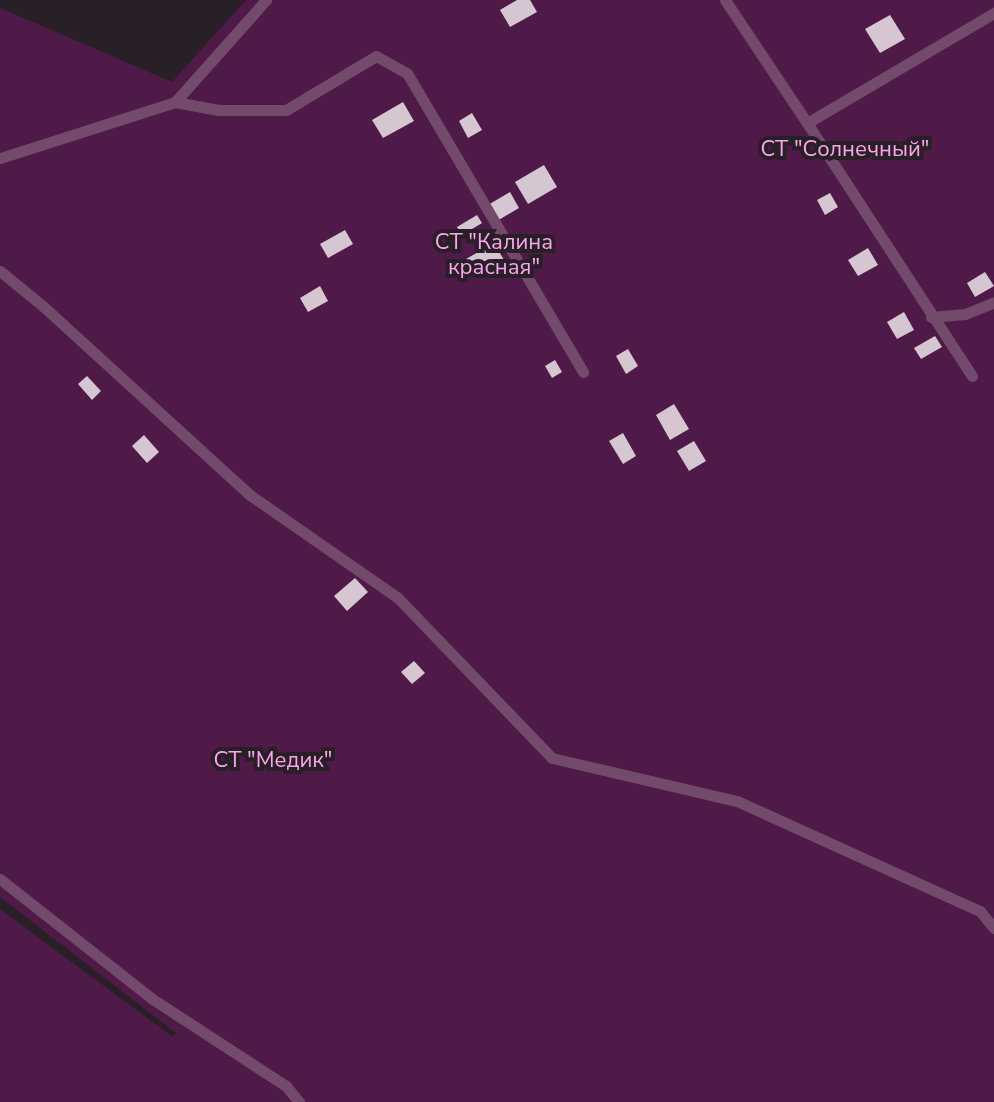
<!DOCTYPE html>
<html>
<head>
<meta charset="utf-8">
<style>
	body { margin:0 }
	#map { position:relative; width:994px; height:1102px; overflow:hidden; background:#291f27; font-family:"Nunito Sans",sans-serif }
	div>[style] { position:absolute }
	.green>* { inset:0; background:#4f1a48 }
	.building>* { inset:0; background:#d5c6d1 }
	.lane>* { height:11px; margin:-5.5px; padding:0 5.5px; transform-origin:5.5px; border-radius:5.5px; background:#734a6c }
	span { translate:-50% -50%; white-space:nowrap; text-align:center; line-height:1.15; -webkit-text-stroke:8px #291f27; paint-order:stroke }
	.park-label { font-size:22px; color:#fba5ed }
</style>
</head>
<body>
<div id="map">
	<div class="green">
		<i style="clip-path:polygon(246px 0,994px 0,994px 1102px,0 1102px,0 909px,173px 1037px,176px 1033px,0 897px,0 8px,172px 82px)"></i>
	</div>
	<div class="building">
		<i style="clip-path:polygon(517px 0,530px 0,537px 12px,510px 27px,500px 10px)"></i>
		<i style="clip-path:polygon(890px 15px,905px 39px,880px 53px,865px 29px)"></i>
		<i style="clip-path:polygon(403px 102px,414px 121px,383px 138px,372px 120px)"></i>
		<i style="clip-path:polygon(472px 113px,482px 130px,468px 138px,459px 121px)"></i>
		<i style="clip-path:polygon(544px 165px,557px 187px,528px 204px,515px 182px)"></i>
		<i style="clip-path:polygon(510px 192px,519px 208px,497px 221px,488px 205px)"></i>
		<i style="clip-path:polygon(830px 193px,838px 207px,825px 215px,817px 200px)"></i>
		<i style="clip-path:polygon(477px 215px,482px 223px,462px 235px,457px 227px)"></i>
		<i style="clip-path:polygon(345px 230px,353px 244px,328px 258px,320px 244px)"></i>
		<i style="clip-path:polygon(494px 243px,504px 260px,476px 277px,466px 259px)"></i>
		<i style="clip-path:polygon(868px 248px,878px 265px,858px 276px,848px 260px)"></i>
		<i style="clip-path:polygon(985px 272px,994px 286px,975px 297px,967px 283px)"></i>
		<i style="clip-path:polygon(320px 286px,328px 301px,308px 312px,300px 298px)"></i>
		<i style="clip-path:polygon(904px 312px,914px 330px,897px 339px,887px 322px)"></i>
		<i style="clip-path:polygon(935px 336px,942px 347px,921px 359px,914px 348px)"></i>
		<i style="clip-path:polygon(628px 349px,638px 366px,626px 374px,616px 356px)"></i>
		<i style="clip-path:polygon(555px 360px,562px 372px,552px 378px,545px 366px)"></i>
		<i style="clip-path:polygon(87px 376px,101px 391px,92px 400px,78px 384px)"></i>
		<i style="clip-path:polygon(674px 404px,689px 429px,670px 440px,656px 415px)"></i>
		<i style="clip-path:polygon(623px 433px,636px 456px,623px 464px,609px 441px)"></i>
		<i style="clip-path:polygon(144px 435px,159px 452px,147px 463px,132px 446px)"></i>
		<i style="clip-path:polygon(694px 441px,706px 461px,689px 471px,677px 451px)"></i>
		<i style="clip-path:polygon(355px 578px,368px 592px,347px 611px,334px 596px)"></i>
		<i style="clip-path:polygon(414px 661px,425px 673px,412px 684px,401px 672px)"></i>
	</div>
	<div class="lane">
		<i style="left:725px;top:0;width:148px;rotate:56.3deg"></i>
		<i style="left:175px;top:102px;width:44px;rotate:10.5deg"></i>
		<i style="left:218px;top:110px;width:68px"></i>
		<i style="left:286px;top:110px;width:105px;rotate:-31deg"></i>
		<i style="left:376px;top:56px;width:35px;rotate:29deg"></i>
		<i style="left:407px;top:73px;width:347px;rotate:59.5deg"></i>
		<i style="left:0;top:158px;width:184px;rotate:-17.7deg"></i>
		<i style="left:175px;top:102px;width:137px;rotate:-48.3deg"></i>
		<i style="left:0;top:271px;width:57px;rotate:39.3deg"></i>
		<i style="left:44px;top:307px;width:279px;rotate:42.4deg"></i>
		<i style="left:250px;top:495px;width:180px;rotate:34.8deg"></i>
		<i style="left:398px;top:598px;width:222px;rotate:46.1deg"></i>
		<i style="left:552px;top:758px;width:190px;rotate:13.1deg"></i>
		<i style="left:737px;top:801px;width:267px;rotate:24.4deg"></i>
		<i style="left:980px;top:911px;width:22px;rotate:51deg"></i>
		<i style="left:931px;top:317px;width:34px;rotate:-5deg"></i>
		<i style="left:965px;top:314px;width:31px;rotate:-22deg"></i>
		<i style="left:972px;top:376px;width:302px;rotate:-123.1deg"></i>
		<i style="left:807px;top:123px;width:217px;rotate:-30.5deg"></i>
		<i style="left:0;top:879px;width:192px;rotate:38.2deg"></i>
		<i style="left:151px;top:998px;width:161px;rotate:33.1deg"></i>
		<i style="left:286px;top:1086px;width:21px;rotate:51deg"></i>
	</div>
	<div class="park-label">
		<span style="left:845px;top:150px">СТ "Солнечный"</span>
		<span style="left:494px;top:255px">СТ "Калина<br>красная"</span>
		<span style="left:273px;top:761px">СТ "Медик"</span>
	</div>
</div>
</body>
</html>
